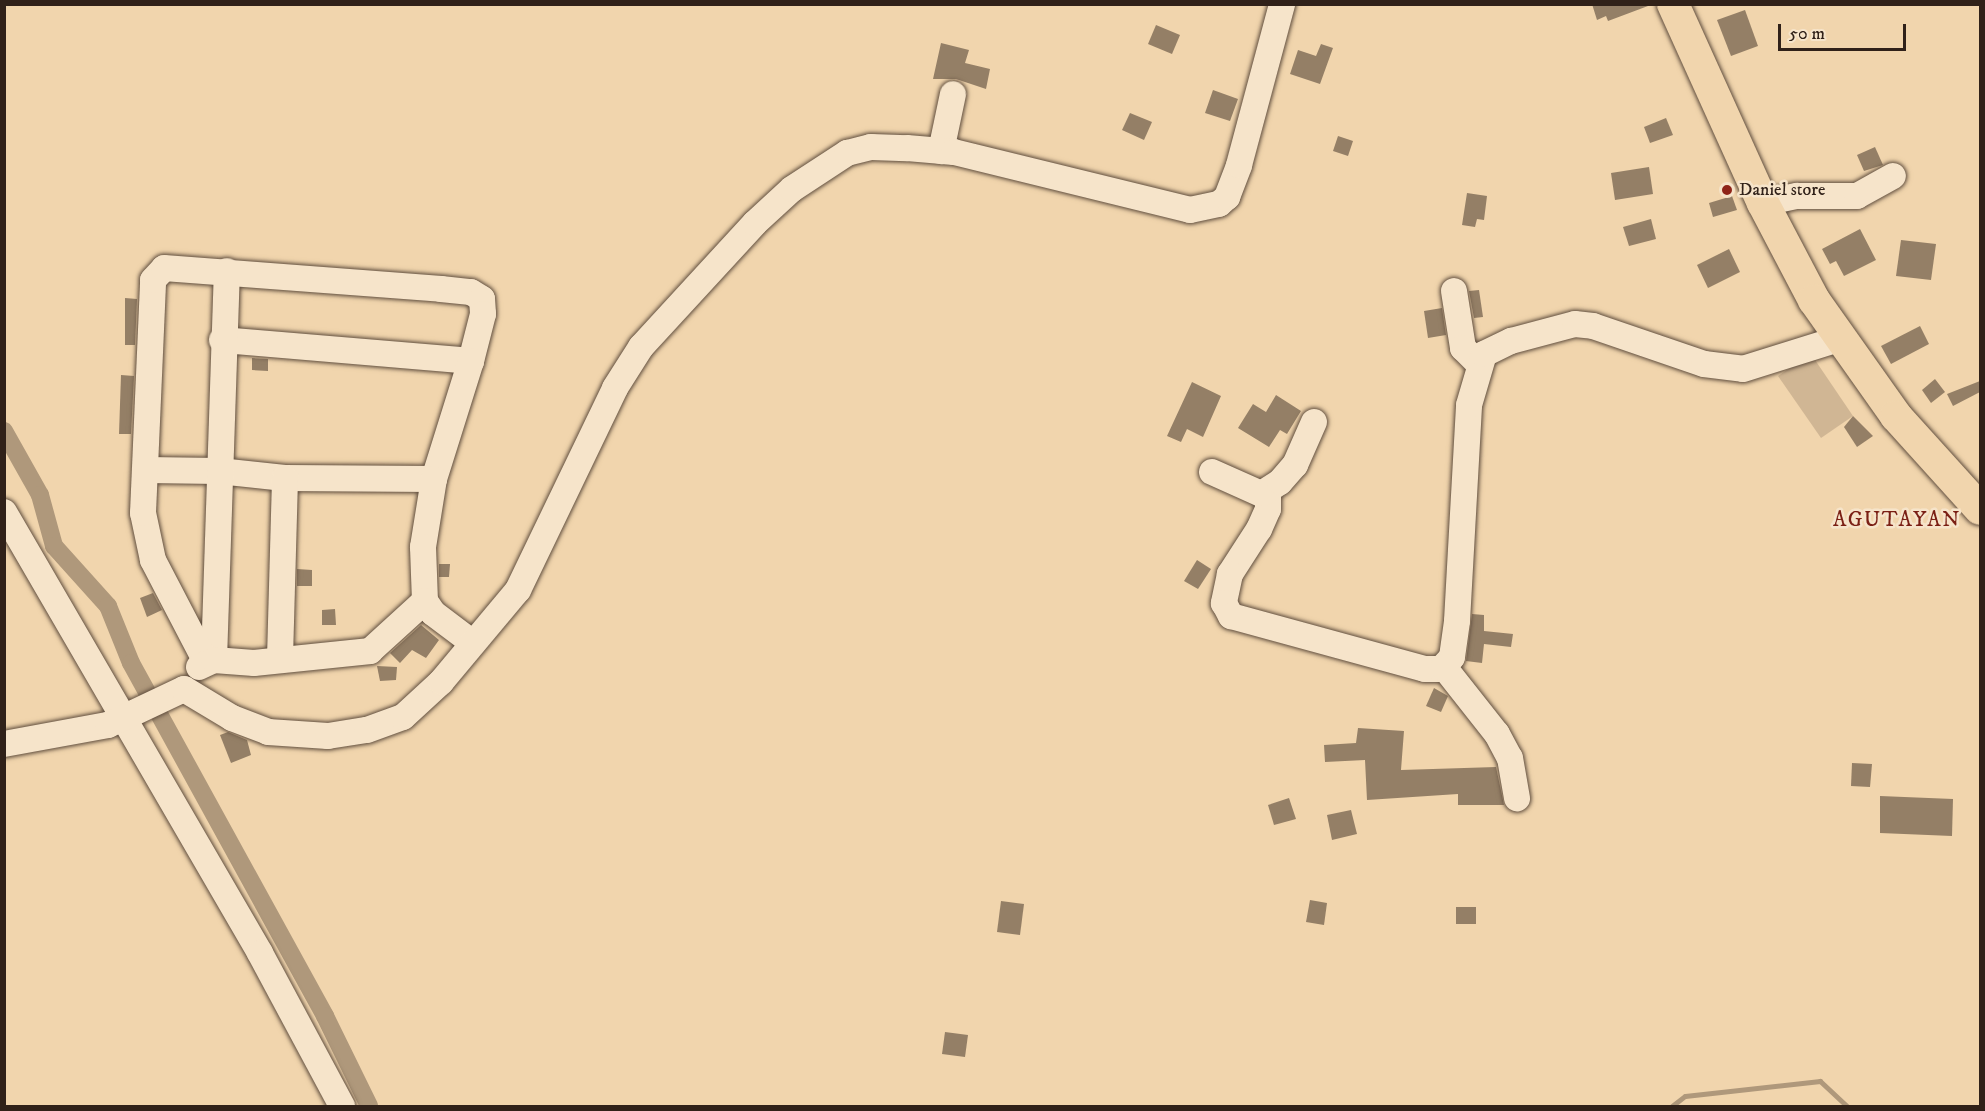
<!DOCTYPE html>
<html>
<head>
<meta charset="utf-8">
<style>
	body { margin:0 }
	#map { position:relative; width:1985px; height:1111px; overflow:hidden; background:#f1d5ad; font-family:"IM FELL DW Pica",serif }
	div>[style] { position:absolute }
	.green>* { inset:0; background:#d0b694 }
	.stream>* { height:5px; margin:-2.5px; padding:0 2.5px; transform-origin:2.5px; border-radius:2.5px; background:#af987b }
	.canal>* { height:18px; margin:-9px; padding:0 9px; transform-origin:9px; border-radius:9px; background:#af987b }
	.building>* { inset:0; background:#947f66 }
	.roads { filter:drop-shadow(0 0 2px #604e3e) drop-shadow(0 0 2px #604e3e) }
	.minor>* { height:26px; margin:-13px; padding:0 13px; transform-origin:13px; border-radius:13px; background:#f6e4ca }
	.major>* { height:32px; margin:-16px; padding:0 16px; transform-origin:16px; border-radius:16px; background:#f1d5ad }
	.dots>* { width:16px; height:16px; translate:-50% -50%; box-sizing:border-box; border:3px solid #f6e4ca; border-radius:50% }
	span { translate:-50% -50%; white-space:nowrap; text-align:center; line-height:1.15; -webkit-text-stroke:5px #f6e4ca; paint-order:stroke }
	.poi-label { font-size:18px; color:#302119 }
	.left { translate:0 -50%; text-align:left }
	.quarter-label { font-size:21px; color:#7a1f14; letter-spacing:1.5px }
	.frame { position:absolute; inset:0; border:6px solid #302119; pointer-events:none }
	.scale { position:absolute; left:1778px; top:24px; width:128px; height:27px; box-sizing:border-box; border:3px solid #302119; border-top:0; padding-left:8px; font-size:18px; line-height:21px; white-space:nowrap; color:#302119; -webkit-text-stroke:4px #f6e4ca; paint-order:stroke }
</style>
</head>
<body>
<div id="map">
	<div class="green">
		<i style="clip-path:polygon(1811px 354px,1853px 416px,1821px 438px,1778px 376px)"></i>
	</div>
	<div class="stream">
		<i style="left:1672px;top:1106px;width:16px;rotate:-38deg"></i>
		<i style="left:1685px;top:1096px;width:136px;rotate:-6.3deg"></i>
		<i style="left:1820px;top:1081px;width:37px;rotate:43deg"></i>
	</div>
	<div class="canal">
		<i style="left:4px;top:431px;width:73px;rotate:60.6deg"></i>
		<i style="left:40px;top:495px;width:53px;rotate:74.6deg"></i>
		<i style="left:54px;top:546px;width:81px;rotate:48deg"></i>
		<i style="left:108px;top:606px;width:61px;rotate:68deg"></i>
		<i style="left:131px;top:663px;width:403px;rotate:61.2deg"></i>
		<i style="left:325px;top:1016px;width:100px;rotate:63.9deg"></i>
	</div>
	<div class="building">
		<i style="clip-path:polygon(1592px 4px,1648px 4px,1648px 6px,1608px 21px,1606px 16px,1597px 20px)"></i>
		<i style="clip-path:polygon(1745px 10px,1758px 46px,1731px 56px,1717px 20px)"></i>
		<i style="clip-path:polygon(1156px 25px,1180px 35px,1172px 54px,1148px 44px)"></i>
		<i style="clip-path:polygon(941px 43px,969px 50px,965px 63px,990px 69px,986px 89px,956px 79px,933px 79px)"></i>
		<i style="clip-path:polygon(1321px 44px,1333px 48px,1320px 84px,1290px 74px,1298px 50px,1316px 56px)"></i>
		<i style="clip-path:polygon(1213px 90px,1238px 99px,1230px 121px,1205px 113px)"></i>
		<i style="clip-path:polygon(1130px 113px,1152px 122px,1144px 140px,1122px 130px)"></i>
		<i style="clip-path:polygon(1666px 118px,1673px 135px,1650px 143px,1644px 127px)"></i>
		<i style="clip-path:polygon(1338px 136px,1353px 141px,1348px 156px,1333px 151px)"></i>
		<i style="clip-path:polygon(1875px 147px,1883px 165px,1864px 171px,1857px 155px)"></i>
		<i style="clip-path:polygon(1649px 167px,1653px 194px,1615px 200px,1611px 173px)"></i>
		<i style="clip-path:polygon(1467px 193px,1487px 196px,1484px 220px,1477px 219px,1475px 227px,1462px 225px)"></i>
		<i style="clip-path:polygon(1732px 196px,1737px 210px,1713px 217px,1709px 203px)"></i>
		<i style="clip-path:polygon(1651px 219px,1656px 239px,1629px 246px,1623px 227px)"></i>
		<i style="clip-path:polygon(1860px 229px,1876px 260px,1844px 276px,1836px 261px,1830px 264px,1822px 249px)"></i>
		<i style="clip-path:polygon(1901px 240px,1936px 244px,1931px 280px,1896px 276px)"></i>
		<i style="clip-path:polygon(1729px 249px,1740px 272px,1708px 288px,1697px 265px)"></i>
		<i style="clip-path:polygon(1479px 290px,1483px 317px,1474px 318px,1469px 291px)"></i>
		<i style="clip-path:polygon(125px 298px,137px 299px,135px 345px,125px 345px)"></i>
		<i style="clip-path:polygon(1442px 308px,1446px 335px,1428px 338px,1424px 311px)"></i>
		<i style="clip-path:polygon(1920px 326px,1929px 344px,1891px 364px,1881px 346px)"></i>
		<i style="clip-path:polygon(252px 358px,268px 359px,268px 371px,252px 370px)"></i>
		<i style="clip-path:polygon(121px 375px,134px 376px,131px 434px,119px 434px)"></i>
		<i style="clip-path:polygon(1935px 379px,1945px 392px,1931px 403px,1922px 390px)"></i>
		<i style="clip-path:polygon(1980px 381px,1980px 392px,1953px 406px,1947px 394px)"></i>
		<i style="clip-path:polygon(1192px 382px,1221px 396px,1203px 437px,1187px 429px,1181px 442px,1167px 436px)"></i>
		<i style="clip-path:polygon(1276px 395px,1301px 411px,1287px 434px,1280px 430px,1269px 447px,1238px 428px,1253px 404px,1266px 412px)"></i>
		<i style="clip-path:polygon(1853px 416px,1873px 436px,1857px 447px,1844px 427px)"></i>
		<i style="clip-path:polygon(1197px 560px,1211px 569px,1198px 589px,1184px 581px)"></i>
		<i style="clip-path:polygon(439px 564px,450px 564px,449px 577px,439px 577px)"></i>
		<i style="clip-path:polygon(297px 569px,312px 570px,312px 586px,297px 586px)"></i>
		<i style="clip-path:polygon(153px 593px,162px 610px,147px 617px,140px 598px)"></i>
		<i style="clip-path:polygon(335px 609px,336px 625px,322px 625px,322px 610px)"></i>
		<i style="clip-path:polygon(1472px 614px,1484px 615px,1484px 631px,1513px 634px,1511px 647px,1484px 644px,1482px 663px,1466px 661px)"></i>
		<i style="clip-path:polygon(421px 625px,439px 640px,426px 658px,412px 650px,400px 663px,390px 653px)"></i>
		<i style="clip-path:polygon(377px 666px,397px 667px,396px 680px,380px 681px)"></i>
		<i style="clip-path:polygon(1434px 688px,1448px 696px,1441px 712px,1426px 706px)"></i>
		<i style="clip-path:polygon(1358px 728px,1404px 731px,1401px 770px,1496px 767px,1504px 805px,1458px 805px,1458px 794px,1367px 800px,1365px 760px,1325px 762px,1324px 745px,1356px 743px)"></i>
		<i style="clip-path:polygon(228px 732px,247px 740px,251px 755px,231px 763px,220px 735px)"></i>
		<i style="clip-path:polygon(1852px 763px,1872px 764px,1870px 787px,1851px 786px)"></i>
		<i style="clip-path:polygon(1880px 796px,1953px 799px,1952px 836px,1880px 833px)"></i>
		<i style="clip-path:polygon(1289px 798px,1296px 819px,1274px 825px,1268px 805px)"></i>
		<i style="clip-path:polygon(1351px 810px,1357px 834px,1332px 840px,1327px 815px)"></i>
		<i style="clip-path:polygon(1310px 900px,1327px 903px,1324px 925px,1306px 922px)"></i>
		<i style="clip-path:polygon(1001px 901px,1024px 904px,1020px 935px,997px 932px)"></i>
		<i style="clip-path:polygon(1456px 907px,1476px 907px,1476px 924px,1456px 924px)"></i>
		<i style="clip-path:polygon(945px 1032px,968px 1035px,965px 1057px,942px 1054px)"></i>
	</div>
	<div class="roads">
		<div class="minor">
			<i style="left:941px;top:151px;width:58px;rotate:-78.1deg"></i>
			<i style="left:1763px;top:203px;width:35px;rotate:-12deg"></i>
			<i style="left:1797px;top:196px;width:60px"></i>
			<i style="left:1857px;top:196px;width:41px;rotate:-29.1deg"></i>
			<i style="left:1454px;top:291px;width:58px;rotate:81deg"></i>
			<i style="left:1463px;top:348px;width:23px;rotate:45deg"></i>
			<i style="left:222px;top:340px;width:250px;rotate:4.8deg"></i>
			<i style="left:146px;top:470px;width:73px;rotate:0.8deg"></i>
			<i style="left:219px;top:471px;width:66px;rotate:6.1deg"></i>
			<i style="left:285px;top:478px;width:149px;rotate:0.4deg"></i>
			<i style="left:1212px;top:472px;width:61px;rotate:24.1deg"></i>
			<i style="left:1268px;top:497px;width:12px;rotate:90deg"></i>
			<i style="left:1268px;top:509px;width:22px;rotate:114deg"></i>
			<i style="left:1259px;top:529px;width:54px;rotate:122.8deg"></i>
			<i style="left:1230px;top:574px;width:30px;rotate:102deg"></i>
			<i style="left:1224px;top:603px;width:15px;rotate:62deg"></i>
			<i style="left:1231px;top:616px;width:201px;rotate:15.3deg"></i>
			<i style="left:1425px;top:669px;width:16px"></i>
			<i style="left:1441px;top:669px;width:16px;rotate:-47deg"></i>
			<i style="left:1452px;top:657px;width:36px;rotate:-82deg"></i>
			<i style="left:1457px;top:621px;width:216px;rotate:-86.8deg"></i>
			<i style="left:1469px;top:405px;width:53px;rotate:-73.6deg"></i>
			<i style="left:1484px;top:354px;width:30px;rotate:-26deg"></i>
			<i style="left:1511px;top:341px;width:66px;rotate:-14.9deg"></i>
			<i style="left:1575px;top:324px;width:18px;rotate:6deg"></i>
			<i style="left:1593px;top:326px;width:117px;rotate:18.9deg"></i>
			<i style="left:1704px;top:364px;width:39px;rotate:7deg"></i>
			<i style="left:1743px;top:369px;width:104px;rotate:-17.4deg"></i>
			<i style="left:1263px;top:493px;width:20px;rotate:-33deg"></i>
			<i style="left:1280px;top:482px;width:23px;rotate:-49deg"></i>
			<i style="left:1295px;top:465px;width:47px;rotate:-66.2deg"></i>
			<i style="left:4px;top:512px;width:510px;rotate:59.86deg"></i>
			<i style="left:260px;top:953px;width:174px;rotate:61.8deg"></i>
			<i style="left:280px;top:658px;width:180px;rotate:-88.4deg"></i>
			<i style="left:214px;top:660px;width:389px;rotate:-88.1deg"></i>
			<i style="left:206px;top:662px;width:115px;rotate:-117.5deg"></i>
			<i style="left:153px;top:560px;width:48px;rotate:-102deg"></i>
			<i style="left:143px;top:513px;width:233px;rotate:-87.5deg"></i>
			<i style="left:153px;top:280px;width:16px;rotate:-47deg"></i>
			<i style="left:164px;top:268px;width:278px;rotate:4.3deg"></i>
			<i style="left:441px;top:289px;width:30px;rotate:6deg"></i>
			<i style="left:471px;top:292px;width:13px;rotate:32deg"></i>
			<i style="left:482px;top:299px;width:15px;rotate:86deg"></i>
			<i style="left:483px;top:314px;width:49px;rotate:104.3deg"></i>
			<i style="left:471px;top:361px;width:124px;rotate:107.4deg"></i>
			<i style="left:434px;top:479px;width:69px;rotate:99.2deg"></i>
			<i style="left:423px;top:547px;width:54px;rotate:87.9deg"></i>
			<i style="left:425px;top:601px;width:14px;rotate:56deg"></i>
			<i style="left:433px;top:613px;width:50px;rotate:36.9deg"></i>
			<i style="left:199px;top:667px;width:17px;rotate:-25deg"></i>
			<i style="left:214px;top:660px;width:40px;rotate:4.3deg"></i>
			<i style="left:254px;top:663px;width:117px;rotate:-5.9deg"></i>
			<i style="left:370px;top:651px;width:74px;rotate:-42.3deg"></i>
			<i style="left:1444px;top:667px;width:85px;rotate:51.7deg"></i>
			<i style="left:1497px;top:734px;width:27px;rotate:62deg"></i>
			<i style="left:1510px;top:758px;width:41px;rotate:80.1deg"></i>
			<i style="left:4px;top:744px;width:106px;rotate:-10.4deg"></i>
			<i style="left:108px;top:725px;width:84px;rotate:-25.3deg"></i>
			<i style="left:184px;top:689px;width:56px;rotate:31.1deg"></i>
			<i style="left:232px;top:718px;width:39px;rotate:21deg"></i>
			<i style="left:268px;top:732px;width:60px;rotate:3.8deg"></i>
			<i style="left:328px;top:736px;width:39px;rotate:-9deg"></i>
			<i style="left:367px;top:730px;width:38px;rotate:-20deg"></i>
			<i style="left:403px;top:717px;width:52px;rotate:-42.6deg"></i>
			<i style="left:441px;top:682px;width:120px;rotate:-50.1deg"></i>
			<i style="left:518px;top:590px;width:224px;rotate:-64.3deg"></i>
			<i style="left:615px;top:388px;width:49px;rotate:-57.6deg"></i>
			<i style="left:641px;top:347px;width:168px;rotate:-47.4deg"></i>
			<i style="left:755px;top:223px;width:50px;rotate:-42.6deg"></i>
			<i style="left:792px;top:189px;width:66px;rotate:-33.2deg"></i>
			<i style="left:847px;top:153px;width:25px;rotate:-14deg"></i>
			<i style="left:871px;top:147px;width:36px;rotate:2deg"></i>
			<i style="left:907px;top:148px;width:47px;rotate:4.9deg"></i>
			<i style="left:954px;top:152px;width:243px;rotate:13.8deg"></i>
			<i style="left:1190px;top:210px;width:30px;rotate:-12deg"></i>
			<i style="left:1219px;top:204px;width:11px;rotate:-41deg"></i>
			<i style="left:1227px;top:197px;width:34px;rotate:-69deg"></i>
			<i style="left:1239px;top:165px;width:167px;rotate:-75deg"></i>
		</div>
		<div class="major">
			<i style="left:1673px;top:4px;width:218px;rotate:65.7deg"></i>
			<i style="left:1763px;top:203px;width:110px;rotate:62.3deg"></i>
			<i style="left:1814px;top:300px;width:142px;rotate:54.7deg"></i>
			<i style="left:1896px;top:416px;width:125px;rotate:47.9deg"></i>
		</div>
	</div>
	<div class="dots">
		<i style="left:1727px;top:190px;background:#8f2418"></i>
	</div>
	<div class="poi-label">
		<span class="left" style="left:1739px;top:190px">Daniel store</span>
	</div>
	<div class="quarter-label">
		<span style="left:1897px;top:520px">AGUTAYAN</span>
	</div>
	<div class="frame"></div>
	<div class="scale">50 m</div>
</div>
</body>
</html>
